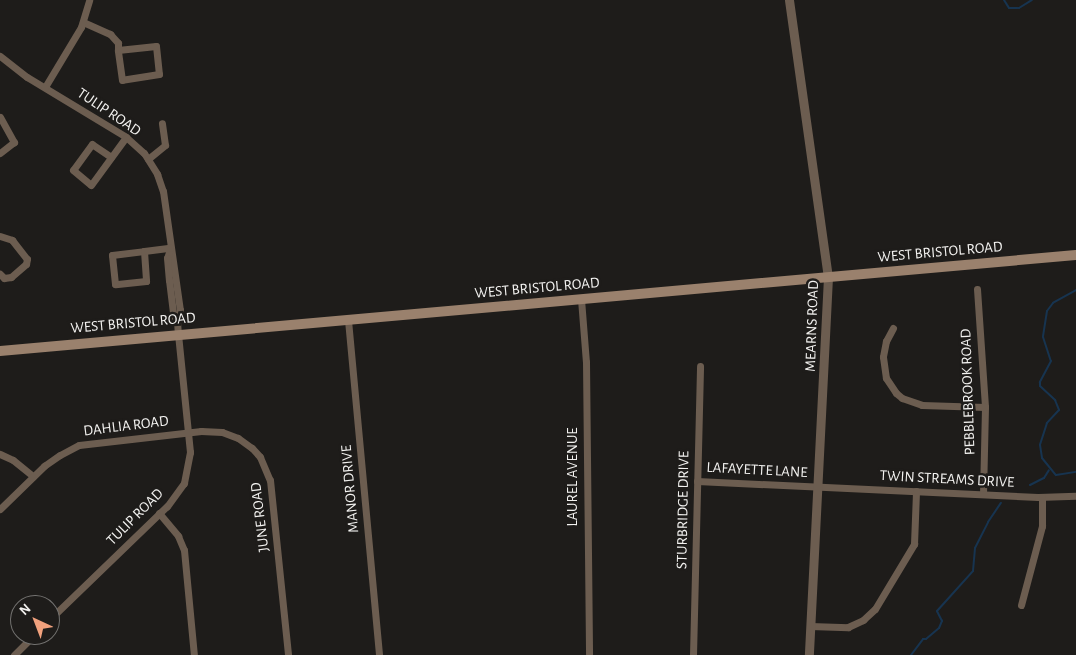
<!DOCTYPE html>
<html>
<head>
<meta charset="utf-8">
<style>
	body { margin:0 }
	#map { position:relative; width:1076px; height:655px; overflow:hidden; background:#1e1c1a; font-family:"Alegreya Sans",sans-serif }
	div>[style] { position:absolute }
	.stream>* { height:2px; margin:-1px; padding:0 1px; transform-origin:1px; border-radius:1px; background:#173450 }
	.minor>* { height:7px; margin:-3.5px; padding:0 3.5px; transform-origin:3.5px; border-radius:3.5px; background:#6c5d50 }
	.tertiary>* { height:9px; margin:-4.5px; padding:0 4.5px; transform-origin:4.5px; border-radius:4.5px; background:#6c5d50 }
	.secondary>* { height:10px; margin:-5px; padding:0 5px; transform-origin:5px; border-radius:5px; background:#9a816d }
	span { translate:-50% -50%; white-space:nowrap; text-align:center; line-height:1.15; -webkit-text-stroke:5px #1e1c1a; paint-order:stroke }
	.street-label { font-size:15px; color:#f3f2f0 }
	.north { position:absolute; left:10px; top:595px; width:50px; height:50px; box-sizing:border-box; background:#1e1c1a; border:1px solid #737270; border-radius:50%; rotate:317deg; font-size:14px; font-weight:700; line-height:20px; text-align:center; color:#f3f2f0 }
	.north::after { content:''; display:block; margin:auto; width:18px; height:22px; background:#f1a17d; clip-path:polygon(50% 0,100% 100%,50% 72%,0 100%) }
</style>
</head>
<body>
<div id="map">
	<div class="stream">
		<i style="left:1004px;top:0;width:9px;rotate:58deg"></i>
		<i style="left:1009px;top:8px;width:10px"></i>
		<i style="left:1019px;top:8px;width:15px;rotate:-32deg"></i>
		<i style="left:1076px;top:290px;width:26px;rotate:151deg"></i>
		<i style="left:1053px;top:303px;width:10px;rotate:127deg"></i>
		<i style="left:1047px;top:311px;width:26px;rotate:99deg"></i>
		<i style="left:1043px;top:337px;width:25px;rotate:72deg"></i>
		<i style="left:1051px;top:361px;width:24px;rotate:118deg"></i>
		<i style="left:1040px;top:382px;width:4px;rotate:90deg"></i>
		<i style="left:1040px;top:386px;width:21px;rotate:43deg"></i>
		<i style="left:1055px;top:400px;width:11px;rotate:68deg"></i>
		<i style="left:1059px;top:410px;width:18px;rotate:133deg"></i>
		<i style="left:1047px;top:423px;width:23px;rotate:108deg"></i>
		<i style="left:1040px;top:445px;width:13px;rotate:81deg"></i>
		<i style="left:1042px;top:458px;width:22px;rotate:51deg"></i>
		<i style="left:1056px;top:475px;width:20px;rotate:-9deg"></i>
		<i style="left:1030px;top:485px;width:16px;rotate:-27deg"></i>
		<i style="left:1044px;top:478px;width:9px;rotate:-58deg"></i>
		<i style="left:911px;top:655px;width:20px;rotate:-53deg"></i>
		<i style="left:923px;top:639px;width:3px"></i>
		<i style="left:926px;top:639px;width:17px;rotate:-40deg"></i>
		<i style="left:939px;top:628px;width:8px;rotate:-67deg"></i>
		<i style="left:942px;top:621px;width:11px;rotate:-117deg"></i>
		<i style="left:937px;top:611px;width:54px;rotate:-48deg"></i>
		<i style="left:973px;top:571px;width:23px;rotate:-85deg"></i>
		<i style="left:975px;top:548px;width:29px;rotate:-63deg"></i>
		<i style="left:988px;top:522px;width:23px;rotate:-56deg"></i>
	</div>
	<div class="minor">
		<i style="left:83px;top:22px;width:30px;rotate:24deg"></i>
		<i style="left:110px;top:34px;width:12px;rotate:48deg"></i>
		<i style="left:118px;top:43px;width:7px;rotate:90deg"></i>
		<i style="left:156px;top:46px;width:28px;rotate:84deg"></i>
		<i style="left:159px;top:74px;width:37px;rotate:171deg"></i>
		<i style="left:122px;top:80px;width:30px;rotate:-98deg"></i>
		<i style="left:118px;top:50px;width:38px;rotate:-6deg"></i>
		<i style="left:0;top:56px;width:34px;rotate:38deg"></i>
		<i style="left:27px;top:77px;width:116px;rotate:31.2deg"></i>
		<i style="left:126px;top:137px;width:24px;rotate:42deg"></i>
		<i style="left:144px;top:153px;width:25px;rotate:58deg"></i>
		<i style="left:157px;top:174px;width:18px;rotate:71deg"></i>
		<i style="left:163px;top:191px;width:120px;rotate:81.9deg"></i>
		<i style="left:180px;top:310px;width:11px;rotate:105deg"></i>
		<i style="left:177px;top:321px;width:13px;rotate:86deg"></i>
		<i style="left:178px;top:334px;width:119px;rotate:84.2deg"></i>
		<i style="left:190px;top:452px;width:32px;rotate:101deg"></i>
		<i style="left:184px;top:483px;width:29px;rotate:126deg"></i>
		<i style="left:167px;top:506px;width:163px;rotate:136deg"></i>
		<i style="left:45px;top:87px;width:70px;rotate:-59deg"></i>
		<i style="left:81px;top:27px;width:28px;rotate:-73deg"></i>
		<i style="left:0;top:117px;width:29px;rotate:61deg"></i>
		<i style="left:14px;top:142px;width:18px;rotate:142deg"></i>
		<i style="left:111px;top:157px;width:23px;rotate:-146deg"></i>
		<i style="left:92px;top:144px;width:32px;rotate:126deg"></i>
		<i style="left:73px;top:170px;width:23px;rotate:40deg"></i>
		<i style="left:91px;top:185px;width:59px;rotate:-53.9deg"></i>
		<i style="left:148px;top:159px;width:22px;rotate:-39deg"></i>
		<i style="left:165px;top:145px;width:22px;rotate:-98deg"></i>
		<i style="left:0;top:236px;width:13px;rotate:18deg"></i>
		<i style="left:12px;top:240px;width:24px;rotate:52deg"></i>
		<i style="left:27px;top:259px;width:5px;rotate:101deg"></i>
		<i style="left:26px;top:264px;width:20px;rotate:139deg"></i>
		<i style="left:11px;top:277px;width:7px;rotate:172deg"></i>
		<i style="left:4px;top:278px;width:6px;rotate:-135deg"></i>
		<i style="left:170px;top:249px;width:9px;rotate:108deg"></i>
		<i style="left:167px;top:258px;width:22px;rotate:85deg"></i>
		<i style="left:169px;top:280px;width:34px;rotate:83deg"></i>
		<i style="left:173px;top:314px;width:8px;rotate:60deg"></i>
		<i style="left:144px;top:251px;width:30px;rotate:86deg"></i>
		<i style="left:146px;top:281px;width:31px;rotate:174deg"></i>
		<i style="left:115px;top:284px;width:29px;rotate:-96deg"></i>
		<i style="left:112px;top:255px;width:32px;rotate:-7deg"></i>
		<i style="left:144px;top:251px;width:26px;rotate:-7deg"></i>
		<i style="left:977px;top:289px;width:118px;rotate:86.1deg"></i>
		<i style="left:985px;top:407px;width:87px;rotate:91.3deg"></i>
		<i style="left:581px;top:299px;width:63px;rotate:85.5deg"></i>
		<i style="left:586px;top:362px;width:293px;rotate:89.4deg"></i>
		<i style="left:348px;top:320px;width:336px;rotate:84.7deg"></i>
		<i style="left:893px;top:328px;width:15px;rotate:118deg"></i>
		<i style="left:886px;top:341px;width:16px;rotate:101deg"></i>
		<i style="left:883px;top:357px;width:21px;rotate:82deg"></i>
		<i style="left:886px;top:378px;width:18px;rotate:56deg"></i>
		<i style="left:896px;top:393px;width:8px;rotate:40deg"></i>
		<i style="left:902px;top:398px;width:21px;rotate:19deg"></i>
		<i style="left:922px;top:405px;width:63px;rotate:1.8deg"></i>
		<i style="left:0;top:454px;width:14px;rotate:25deg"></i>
		<i style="left:13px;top:460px;width:26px;rotate:39deg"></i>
		<i style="left:697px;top:481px;width:341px;rotate:2.7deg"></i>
		<i style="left:1038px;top:497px;width:38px;rotate:-2deg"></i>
		<i style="left:0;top:509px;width:62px;rotate:-44.3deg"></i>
		<i style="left:44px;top:466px;width:19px;rotate:-35deg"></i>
		<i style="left:60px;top:455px;width:21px;rotate:-28deg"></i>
		<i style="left:79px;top:445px;width:123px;rotate:-6.5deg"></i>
		<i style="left:201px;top:431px;width:21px;rotate:3deg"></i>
		<i style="left:222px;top:432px;width:17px;rotate:21deg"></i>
		<i style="left:238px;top:438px;width:17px;rotate:36deg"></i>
		<i style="left:252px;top:448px;width:12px;rotate:48deg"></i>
		<i style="left:260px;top:457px;width:25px;rotate:67deg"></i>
		<i style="left:270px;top:480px;width:176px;rotate:84.1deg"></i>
		<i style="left:159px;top:513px;width:30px;rotate:50deg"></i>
		<i style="left:178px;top:536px;width:15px;rotate:67deg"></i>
		<i style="left:184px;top:550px;width:105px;rotate:84.6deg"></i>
		<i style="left:1021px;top:605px;width:82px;rotate:-75.1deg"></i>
		<i style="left:1042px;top:526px;width:29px;rotate:-90deg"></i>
		<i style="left:810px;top:626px;width:38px;rotate:2deg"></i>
		<i style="left:848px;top:627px;width:17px;rotate:-25deg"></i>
		<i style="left:863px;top:620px;width:16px;rotate:-43deg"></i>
		<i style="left:875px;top:609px;width:76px;rotate:-59deg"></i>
		<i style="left:914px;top:544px;width:53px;rotate:-87.8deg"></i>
		<i style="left:14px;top:655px;width:28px;rotate:-45deg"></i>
		<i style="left:693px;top:655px;width:289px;rotate:-88.6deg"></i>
	</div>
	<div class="tertiary">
		<i style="left:789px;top:0;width:280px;rotate:82deg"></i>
		<i style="left:828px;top:277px;width:378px;rotate:92.9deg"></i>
	</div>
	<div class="secondary">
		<i style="left:0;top:351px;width:1080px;rotate:-5.1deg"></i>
	</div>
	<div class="street-label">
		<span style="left:109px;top:112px;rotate:34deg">TULIP ROAD</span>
		<span style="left:940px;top:252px;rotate:-5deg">WEST BRISTOL ROAD</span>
		<span style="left:537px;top:288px;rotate:-5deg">WEST BRISTOL ROAD</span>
		<span style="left:133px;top:323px;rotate:-5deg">WEST BRISTOL ROAD</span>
		<span style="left:812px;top:326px;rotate:-88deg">MEARNS ROAD</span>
		<span style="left:968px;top:392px;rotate:-92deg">PEBBLEBROOK ROAD</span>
		<span style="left:126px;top:426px;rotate:-7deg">DAHLIA ROAD</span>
		<span style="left:757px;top:470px;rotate:3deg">LAFAYETTE LANE</span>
		<span style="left:573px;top:477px;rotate:-90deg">LAUREL AVENUE</span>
		<span style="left:947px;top:479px;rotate:3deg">TWIN STREAMS DRIVE</span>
		<span style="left:350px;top:489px;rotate:-95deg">MANOR DRIVE</span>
		<span style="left:683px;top:510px;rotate:-89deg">STURBRIDGE DRIVE</span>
		<span style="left:135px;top:517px;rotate:-45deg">TULIP ROAD</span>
		<span style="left:260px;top:517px;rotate:-97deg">JUNE ROAD</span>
	</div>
	<div class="north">N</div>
</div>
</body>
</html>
